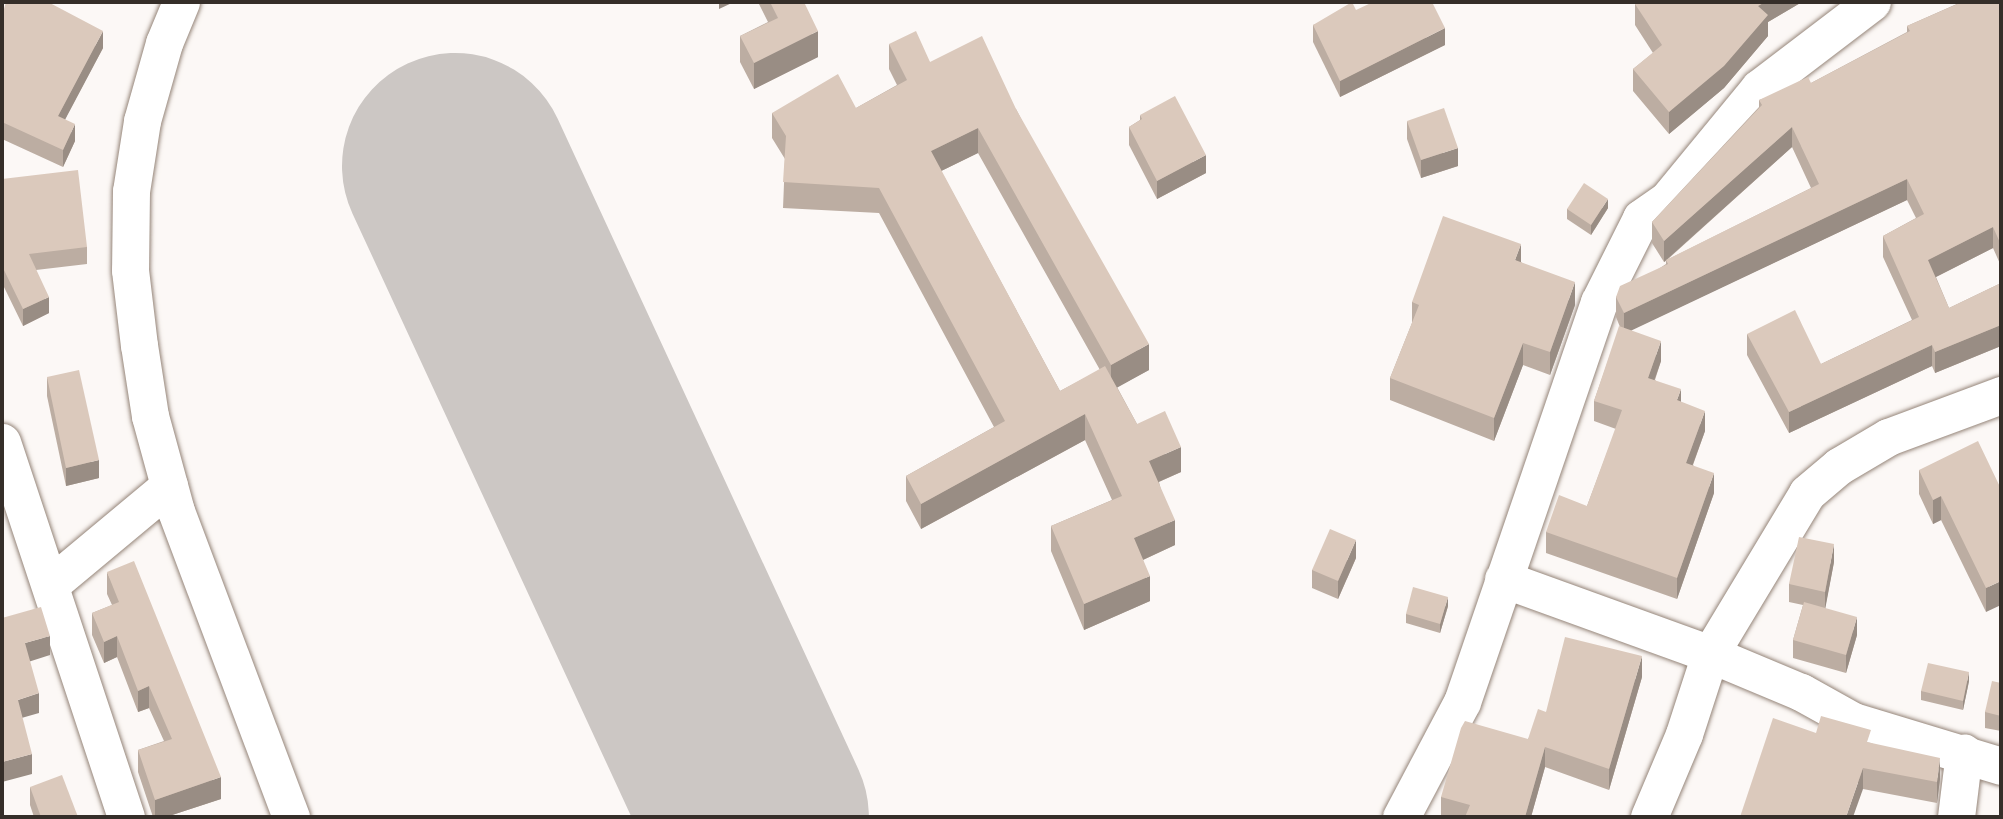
<!DOCTYPE html>
<html>
<head>
<meta charset="utf-8">
<style>
	body { margin:0 }
	#map { position:relative; width:2003px; height:819px; overflow:hidden; background:#fcf8f6; font-family:Cabin,sans-serif }
	div>[style] { position:absolute }
	.runway>* { height:226px; margin:-113px; padding:0 113px; transform-origin:113px; border-radius:113px; background:#ccc7c4 }
	.roads { filter:drop-shadow(0 0 2px #958579) drop-shadow(0 0 2px #958579) }
	.street>* { height:37px; margin:-18.5px; padding:0 18.5px; transform-origin:18.5px; border-radius:18.5px; background:#fff }
	.wall>* { inset:0; background:#bcada2 }
	.shaded-wall>* { inset:0; background:#998d84 }
	.building>* { inset:0; background:#dbc9bc }
	span { translate:-50% -50%; white-space:nowrap; text-align:center; line-height:1.15; -webkit-text-stroke:5px #fff; paint-order:stroke }
	.frame { position:absolute; inset:0; border:4px solid #352e29; pointer-events:none }
</style>
</head>
<body>
<div id="map">
	<div class="runway">
		<i style="left:455px;top:166px;width:717px;rotate:65.19deg"></i>
	</div>
	<div class="roads">
		<div class="street">
			<i style="left:181px;top:2px;width:44px;rotate:112.5deg"></i>
			<i style="left:164px;top:43px;width:81px;rotate:105.8deg"></i>
			<i style="left:142px;top:121px;width:71px;rotate:98.9deg"></i>
			<i style="left:131px;top:191px;width:79px;rotate:90.7deg"></i>
			<i style="left:130px;top:270px;width:76px;rotate:83.2deg"></i>
			<i style="left:139px;top:345px;width:72px;rotate:81.2deg"></i>
			<i style="left:150px;top:416px;width:98px;rotate:74.7deg"></i>
			<i style="left:176px;top:511px;width:327px;rotate:69.4deg"></i>
			<i style="left:2px;top:442px;width:395px;rotate:71.7deg"></i>
			<i style="left:1503px;top:579px;width:220px;rotate:19.9deg"></i>
			<i style="left:1710px;top:654px;width:99px;rotate:22.7deg"></i>
			<i style="left:1801px;top:692px;width:60px;rotate:29.1deg"></i>
			<i style="left:1853px;top:721px;width:155px;rotate:16.9deg"></i>
			<i style="left:50px;top:585px;width:155px;rotate:-39.8deg"></i>
			<i style="left:1401px;top:817px;width:130px;rotate:-62.1deg"></i>
			<i style="left:1462px;top:702px;width:423px;rotate:-71.1deg"></i>
			<i style="left:1599px;top:302px;width:94px;rotate:-63.4deg"></i>
			<i style="left:1641px;top:218px;width:32px;rotate:-35deg"></i>
			<i style="left:1667px;top:200px;width:145px;rotate:-50.6deg"></i>
			<i style="left:1759px;top:88px;width:142px;rotate:-37.3deg"></i>
			<i style="left:1649px;top:817px;width:90px;rotate:-67.1deg"></i>
			<i style="left:1684px;top:734px;width:84px;rotate:-72deg"></i>
			<i style="left:1710px;top:654px;width:188px;rotate:-58.9deg"></i>
			<i style="left:1807px;top:493px;width:42px;rotate:-40.2deg"></i>
			<i style="left:1839px;top:466px;width:57px;rotate:-30.6deg"></i>
			<i style="left:1888px;top:437px;width:121px;rotate:-20.4deg"></i>
			<i style="left:1956px;top:817px;width:65px;rotate:-83deg"></i>
		</div>
	</div>
	<div class="wall">
		<i style="clip-path:polygon(758px 2px,804px 2px,818px 57px,754px 89px,740px 62px,740px 36px,768px 22px)"></i>
		<i style="clip-path:polygon(1638px 2px,1802px 2px,1768px 22px,1768px 36px,1724px 88px,1669px 134px,1633px 91px,1633px 69px,1653px 53px,1635px 25px,1635px 4px)"></i>
		<i style="clip-path:polygon(evenodd,1958px 2px,2001px 2px,2001px 266px,1993px 248px,1936px 277px,1949px 308px,2001px 283px,2001px 346px,1935px 373px,1932px 366px,1789px 433px,1747px 355px,1747px 334px,1821px 364px,1912px 320px,1883px 257px,1883px 236px,1916px 218px,1907px 200px,1631px 330px,1661px 361px,1655px 380px,1681px 402px,1705px 431px,1693px 465px,1714px 493px,1677px 599px,1546px 553px,1546px 532px,1587px 506px,1616px 429px,1594px 421px,1594px 401px,1620px 327px,1616px 317px,1616px 297px,1666px 264px,1666px 261px,1664px 262px,1652px 243px,1652px 222px,1759px 107px,1759px 100px,1811px 83px,1907px 32px,1907px 26px,1959px 3px,1958px 2px,1792px 147px,1811px 188px,1667px 260px,1792px 147px)"></i>
		<i style="clip-path:polygon(1356px 10px,1445px 45px,1340px 97px,1313px 42px,1313px 25px)"></i>
		<i style="clip-path:polygon(2px 16px,103px 48px,65px 119px,75px 141px,63px 167px,2px 139px)"></i>
		<i style="clip-path:polygon(evenodd,889px 44px,930px 62px,1016px 109px,1149px 370px,1117px 387px,1137px 424px,1181px 472px,1159px 482px,1175px 545px,1143px 560px,1150px 601px,1084px 630px,1051px 551px,1051px 526px,1112px 500px,1085px 440px,921px 529px,906px 501px,906px 476px,994px 427px,879px 213px,783px 208px,785px 159px,772px 138px,772px 113px,856px 108px,897px 85px,889px 69px,889px 44px,978px 153px,1100px 370px,1060px 391px,941px 171px,978px 153px)"></i>
		<i style="clip-path:polygon(1140px 115px,1206px 173px,1157px 199px,1129px 145px,1129px 127px,1140px 120px)"></i>
		<i style="clip-path:polygon(1407px 121px,1458px 166px,1421px 178px,1407px 139px)"></i>
		<i style="clip-path:polygon(2px 179px,87px 247px,87px 264px,36px 270px,49px 313px,23px 326px,3px 285px,2px 285px)"></i>
		<i style="clip-path:polygon(1608px 208px,1591px 235px,1567px 219px,1567px 209px)"></i>
		<i style="clip-path:polygon(1521px 262px,1575px 305px,1550px 375px,1523px 365px,1494px 441px,1390px 400px,1390px 378px,1412px 323px,1412px 302px)"></i>
		<i style="clip-path:polygon(47px 377px,99px 478px,66px 486px,47px 396px)"></i>
		<i style="clip-path:polygon(1919px 470px,2001px 489px,1986px 612px,1941px 520px,1933px 524px,1919px 494px)"></i>
		<i style="clip-path:polygon(1356px 558px,1338px 599px,1312px 588px,1312px 570px)"></i>
		<i style="clip-path:polygon(1834px 562px,1825px 608px,1857px 635px,1846px 673px,1793px 658px,1793px 640px,1803px 605px,1789px 602px,1789px 584px)"></i>
		<i style="clip-path:polygon(107px 572px,221px 799px,166px 817px,153px 817px,138px 772px,138px 750px,164px 741px,149px 708px,138px 712px,117px 657px,104px 663px,92px 635px,92px 613px,112px 605px,107px 594px)"></i>
		<i style="clip-path:polygon(1448px 606px,1440px 633px,1406px 623px,1406px 614px)"></i>
		<i style="clip-path:polygon(1642px 677px,1609px 790px,1545px 767px,1531px 817px,1441px 817px,1441px 797px,1528px 739px,1546px 712px)"></i>
		<i style="clip-path:polygon(1969px 681px,1963px 710px,1921px 700px,1921px 691px)"></i>
		<i style="clip-path:polygon(2001px 683px,2001px 731px,1985px 728px,1985px 712px)"></i>
		<i style="clip-path:polygon(1816px 733px,1871px 743px,1940px 779px,1937px 803px,1863px 789px)"></i>
		<i style="clip-path:polygon(30px 787px,78px 817px,34px 817px,30px 805px)"></i>
	</div>
	<div class="shaded-wall">
		<i style="clip-path:polygon(719px 2px,734px 2px,719px 9px)"></i>
		<i style="clip-path:polygon(1765px 2px,1802px 2px,1768px 22px,1768px 36px,1724px 88px,1669px 134px,1669px 112px,1758px 6px)"></i>
		<i style="clip-path:polygon(1445px 28px,1445px 45px,1340px 97px,1340px 81px)"></i>
		<i style="clip-path:polygon(103px 31px,103px 48px,58px 133px,58px 116px)"></i>
		<i style="clip-path:polygon(818px 31px,818px 57px,754px 89px,754px 63px)"></i>
		<i style="clip-path:polygon(75px 124px,75px 141px,63px 167px,63px 150px)"></i>
		<i style="clip-path:polygon(1792px 127px,1792px 147px,1664px 262px,1664px 241px)"></i>
		<i style="clip-path:polygon(978px 128px,978px 153px,931px 176px,931px 151px)"></i>
		<i style="clip-path:polygon(1458px 148px,1458px 166px,1421px 178px,1421px 160px)"></i>
		<i style="clip-path:polygon(1206px 155px,1206px 173px,1157px 199px,1157px 181px)"></i>
		<i style="clip-path:polygon(1907px 179px,1907px 200px,1624px 334px,1624px 313px)"></i>
		<i style="clip-path:polygon(1608px 199px,1608px 208px,1591px 235px,1591px 225px)"></i>
		<i style="clip-path:polygon(1993px 227px,1993px 248px,1928px 281px,1928px 260px)"></i>
		<i style="clip-path:polygon(1521px 244px,1521px 267px,1515px 260px)"></i>
		<i style="clip-path:polygon(1575px 282px,1575px 305px,1550px 375px,1550px 352px)"></i>
		<i style="clip-path:polygon(49px 297px,49px 313px,23px 326px,23px 309px)"></i>
		<i style="clip-path:polygon(2001px 325px,2001px 346px,1935px 373px,1935px 352px)"></i>
		<i style="clip-path:polygon(1661px 341px,1661px 361px,1648px 398px,1648px 378px)"></i>
		<i style="clip-path:polygon(1523px 343px,1523px 365px,1494px 441px,1494px 418px)"></i>
		<i style="clip-path:polygon(1149px 344px,1149px 370px,1111px 391px,1111px 365px)"></i>
		<i style="clip-path:polygon(1932px 345px,1932px 366px,1789px 433px,1789px 412px)"></i>
		<i style="clip-path:polygon(1681px 389px,1681px 409px,1677px 400px)"></i>
		<i style="clip-path:polygon(1705px 411px,1705px 431px,1686px 483px,1686px 463px)"></i>
		<i style="clip-path:polygon(1085px 414px,1085px 440px,921px 529px,921px 504px)"></i>
		<i style="clip-path:polygon(1181px 447px,1181px 472px,1149px 486px,1149px 461px)"></i>
		<i style="clip-path:polygon(99px 460px,99px 478px,66px 486px,66px 468px)"></i>
		<i style="clip-path:polygon(1714px 473px,1714px 493px,1677px 599px,1677px 578px)"></i>
		<i style="clip-path:polygon(1941px 496px,1941px 520px,1933px 524px,1933px 500px)"></i>
		<i style="clip-path:polygon(1175px 520px,1175px 545px,1134px 564px,1134px 538px)"></i>
		<i style="clip-path:polygon(1356px 540px,1356px 558px,1338px 599px,1338px 581px)"></i>
		<i style="clip-path:polygon(1834px 544px,1834px 562px,1825px 610px,1825px 592px)"></i>
		<i style="clip-path:polygon(1150px 576px,1150px 601px,1084px 630px,1084px 604px)"></i>
		<i style="clip-path:polygon(2001px 581px,2001px 605px,1986px 612px,1986px 588px)"></i>
		<i style="clip-path:polygon(1448px 597px,1448px 606px,1440px 633px,1440px 624px)"></i>
		<i style="clip-path:polygon(1857px 617px,1857px 635px,1846px 673px,1846px 655px)"></i>
		<i style="clip-path:polygon(50px 636px,50px 655px,25px 663px,25px 643px)"></i>
		<i style="clip-path:polygon(117px 636px,117px 657px,104px 663px,104px 642px)"></i>
		<i style="clip-path:polygon(1642px 656px,1642px 677px,1609px 790px,1609px 769px)"></i>
		<i style="clip-path:polygon(1969px 672px,1969px 681px,1963px 710px,1963px 701px)"></i>
		<i style="clip-path:polygon(149px 686px,149px 708px,138px 712px,138px 691px)"></i>
		<i style="clip-path:polygon(39px 693px,39px 713px,18px 719px,18px 700px)"></i>
		<i style="clip-path:polygon(1545px 747px,1545px 767px,1531px 817px,1525px 817px)"></i>
		<i style="clip-path:polygon(32px 754px,32px 774px,2px 782px,2px 762px)"></i>
		<i style="clip-path:polygon(1940px 758px,1940px 779px,1937px 803px,1937px 782px)"></i>
		<i style="clip-path:polygon(1863px 768px,1863px 789px,1853px 817px,1846px 817px)"></i>
		<i style="clip-path:polygon(221px 777px,221px 799px,166px 817px,155px 817px,155px 800px)"></i>
	</div>
	<div class="building">
		<i style="clip-path:polygon(6px 2px,48px 2px,103px 31px,58px 116px,75px 124px,63px 150px,2px 122px,2px 16px)"></i>
		<i style="clip-path:polygon(770px 2px,804px 2px,818px 31px,754px 63px,740px 36px,778px 18px)"></i>
		<i style="clip-path:polygon(1352px 2px,1356px 10px,1373px 2px,1432px 2px,1445px 28px,1340px 81px,1313px 25px)"></i>
		<i style="clip-path:polygon(1638px 2px,1765px 2px,1758px 6px,1768px 15px,1724px 66px,1669px 112px,1633px 69px,1662px 45px,1635px 4px)"></i>
		<i style="clip-path:polygon(1962px 2px,2001px 2px,2001px 245px,1993px 227px,1928px 260px,1949px 308px,2001px 283px,2001px 325px,1935px 352px,1932px 345px,1789px 412px,1747px 334px,1795px 310px,1821px 364px,1919px 317px,1883px 236px,1924px 214px,1907px 179px,1624px 313px,1616px 297px,1620px 286px,1668px 264px,1666px 260px,1819px 184px,1792px 127px,1664px 241px,1652px 222px,1762px 105px,1759px 100px,1808px 77px,1811px 83px,1910px 31px,1907px 26px)"></i>
		<i style="clip-path:polygon(916px 31px,930px 62px,982px 36px,1016px 109px,1149px 344px,1111px 365px,978px 128px,931px 151px,1060px 391px,1105px 366px,1137px 424px,1165px 411px,1181px 447px,1149px 461px,1175px 520px,1134px 538px,1150px 576px,1084px 604px,1051px 526px,1122px 496px,1085px 414px,921px 504px,906px 476px,1005px 421px,879px 188px,783px 182px,786px 136px,772px 113px,838px 74px,856px 108px,907px 80px,889px 44px)"></i>
		<i style="clip-path:polygon(1175px 96px,1206px 155px,1157px 181px,1129px 127px,1142px 119px,1140px 115px)"></i>
		<i style="clip-path:polygon(1444px 108px,1458px 148px,1421px 160px,1407px 121px)"></i>
		<i style="clip-path:polygon(78px 170px,87px 247px,29px 254px,49px 297px,23px 309px,3px 268px,2px 268px,2px 179px)"></i>
		<i style="clip-path:polygon(1584px 183px,1608px 199px,1591px 225px,1567px 209px)"></i>
		<i style="clip-path:polygon(1443px 216px,1521px 244px,1515px 260px,1575px 282px,1550px 352px,1523px 343px,1494px 418px,1390px 378px,1419px 305px,1412px 302px)"></i>
		<i style="clip-path:polygon(1619px 326px,1661px 341px,1648px 378px,1681px 389px,1677px 400px,1705px 411px,1686px 463px,1714px 473px,1677px 578px,1546px 532px,1559px 495px,1587px 506px,1622px 410px,1594px 401px)"></i>
		<i style="clip-path:polygon(79px 370px,99px 460px,66px 468px,47px 377px)"></i>
		<i style="clip-path:polygon(1978px 441px,2001px 489px,2001px 581px,1986px 588px,1941px 496px,1933px 500px,1919px 470px)"></i>
		<i style="clip-path:polygon(1330px 529px,1356px 540px,1338px 581px,1312px 570px)"></i>
		<i style="clip-path:polygon(1799px 537px,1834px 544px,1825px 592px,1789px 584px)"></i>
		<i style="clip-path:polygon(134px 561px,221px 777px,155px 800px,138px 750px,172px 739px,149px 686px,138px 691px,117px 636px,104px 642px,92px 613px,119px 602px,107px 572px)"></i>
		<i style="clip-path:polygon(1413px 587px,1448px 597px,1440px 624px,1406px 614px)"></i>
		<i style="clip-path:polygon(1804px 602px,1857px 617px,1846px 655px,1793px 640px)"></i>
		<i style="clip-path:polygon(41px 607px,50px 636px,25px 643px,39px 693px,18px 700px,32px 754px,2px 762px,2px 618px)"></i>
		<i style="clip-path:polygon(1565px 637px,1642px 656px,1609px 769px,1545px 747px,1525px 817px,1465px 817px,1470px 805px,1441px 797px,1461px 728px,1465px 721px,1528px 739px,1538px 709px,1546px 712px)"></i>
		<i style="clip-path:polygon(1928px 663px,1969px 672px,1963px 701px,1921px 691px)"></i>
		<i style="clip-path:polygon(1992px 681px,2001px 683px,2001px 716px,1985px 712px)"></i>
		<i style="clip-path:polygon(1821px 716px,1871px 730px,1867px 742px,1940px 758px,1937px 782px,1863px 768px,1846px 817px,1740px 817px,1773px 718px,1816px 733px)"></i>
		<i style="clip-path:polygon(62px 775px,78px 817px,41px 817px,30px 787px)"></i>
	</div>
	<div class="frame"></div>
</div>
</body>
</html>
